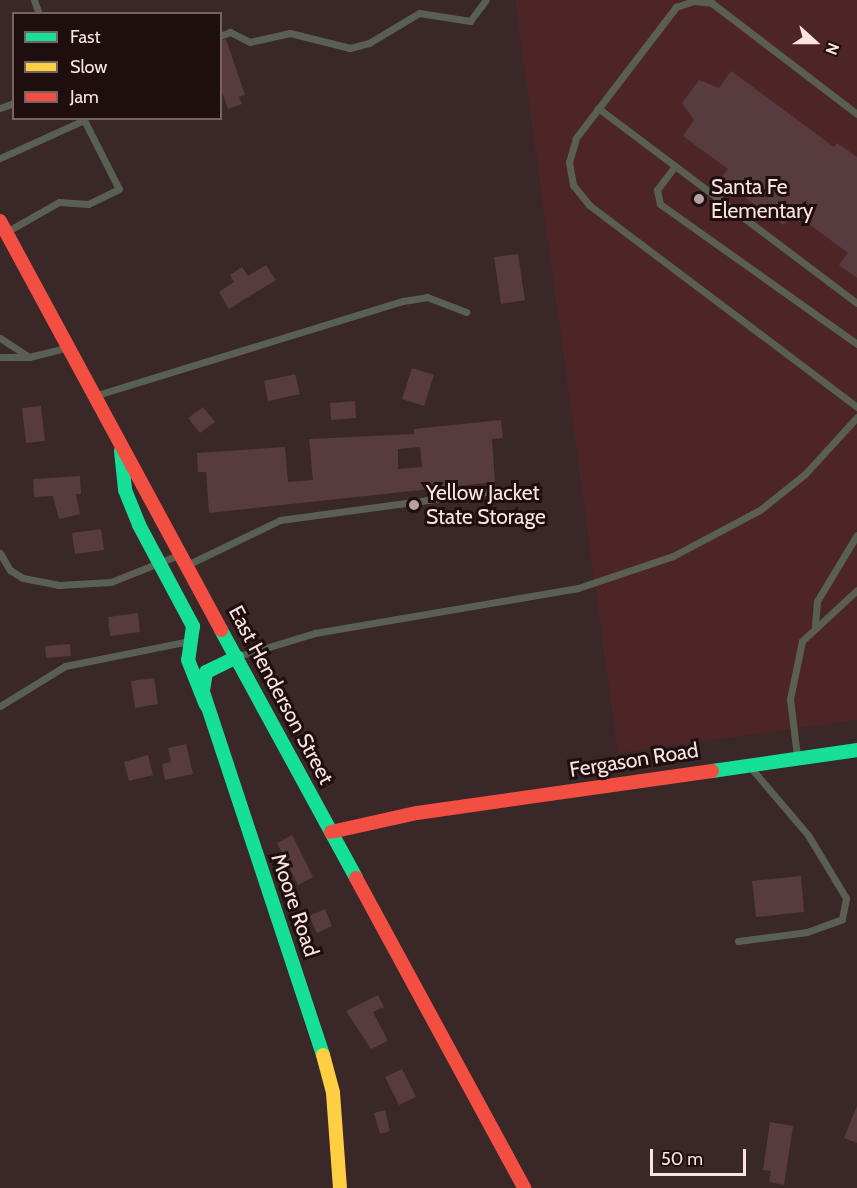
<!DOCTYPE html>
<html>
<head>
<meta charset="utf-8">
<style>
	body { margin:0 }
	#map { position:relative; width:857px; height:1188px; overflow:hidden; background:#3a2728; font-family:Cabin,sans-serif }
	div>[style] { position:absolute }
	.built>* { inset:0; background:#4d2527 }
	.building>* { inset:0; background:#573b3e }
	.lane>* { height:7px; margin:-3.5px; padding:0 3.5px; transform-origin:3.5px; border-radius:3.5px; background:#5a5f54 }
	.fast>* { height:14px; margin:-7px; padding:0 7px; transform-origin:7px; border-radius:7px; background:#16e098 }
	.slow>* { height:14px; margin:-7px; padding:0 7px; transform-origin:7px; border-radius:7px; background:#ffcf43 }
	.jam>* { height:14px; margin:-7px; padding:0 7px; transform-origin:7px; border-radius:7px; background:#f24e42 }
	.dots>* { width:16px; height:16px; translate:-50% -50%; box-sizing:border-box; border:3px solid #1e0e0e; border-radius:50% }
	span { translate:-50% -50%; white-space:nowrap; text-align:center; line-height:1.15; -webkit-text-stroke:6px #1e0e0e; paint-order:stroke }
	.poi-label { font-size:21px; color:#fbe3e2 }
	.left { translate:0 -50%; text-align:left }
	.street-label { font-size:21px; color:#fbe3e2 }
	.legend { position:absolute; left:12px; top:12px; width:210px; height:108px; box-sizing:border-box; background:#1e0e0e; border:2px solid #766363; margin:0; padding:8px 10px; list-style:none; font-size:18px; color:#fbe3e2 }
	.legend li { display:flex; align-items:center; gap:12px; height:30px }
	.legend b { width:30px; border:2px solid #766363 }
	.north { position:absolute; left:785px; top:12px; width:60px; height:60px; -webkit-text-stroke:4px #1e0e0e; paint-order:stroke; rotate:111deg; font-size:16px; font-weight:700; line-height:24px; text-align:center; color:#fbe3e2 }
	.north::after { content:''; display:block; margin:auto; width:21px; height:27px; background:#fbe3e2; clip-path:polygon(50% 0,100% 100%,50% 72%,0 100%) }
	.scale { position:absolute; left:650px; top:1149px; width:96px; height:27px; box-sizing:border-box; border:3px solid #fbe3e2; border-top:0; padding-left:8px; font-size:18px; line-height:21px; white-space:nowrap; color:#fbe3e2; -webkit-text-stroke:4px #1e0e0e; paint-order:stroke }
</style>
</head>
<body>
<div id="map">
	<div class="built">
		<i style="clip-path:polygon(515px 0,857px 0,857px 720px,618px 753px)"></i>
	</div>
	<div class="building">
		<i style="clip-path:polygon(226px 39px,245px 95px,239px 97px,242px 104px,228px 109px,220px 86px,220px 41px)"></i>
		<i style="clip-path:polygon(731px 71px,834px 147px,837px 143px,857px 157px,857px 278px,839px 265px,848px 253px,793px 212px,784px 225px,762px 211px,721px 178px,728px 169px,683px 136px,694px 120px,682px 103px,699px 80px,719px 88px)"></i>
		<i style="clip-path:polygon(518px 254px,525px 300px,501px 304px,494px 257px)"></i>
		<i style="clip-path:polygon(266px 265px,276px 280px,229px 309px,219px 292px,234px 282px,230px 275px,242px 267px,248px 276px)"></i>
		<i style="clip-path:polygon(412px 368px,434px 375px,424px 406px,402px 399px)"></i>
		<i style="clip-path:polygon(295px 374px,300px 394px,268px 401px,264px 381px)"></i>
		<i style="clip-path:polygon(355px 401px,356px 418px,331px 420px,330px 403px)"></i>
		<i style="clip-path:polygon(41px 406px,45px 441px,26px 443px,22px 408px)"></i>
		<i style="clip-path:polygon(203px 407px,215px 422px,200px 433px,188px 418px)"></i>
		<i style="clip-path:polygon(evenodd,501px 420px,503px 438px,492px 439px,495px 482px,209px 513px,206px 472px,198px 472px,197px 453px,285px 447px,288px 482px,313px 480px,309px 439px,414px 434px,414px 429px,501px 420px,420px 447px,422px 467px,398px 469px,398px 449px,420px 447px)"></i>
		<i style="clip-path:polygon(80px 476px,81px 494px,76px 494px,80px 514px,59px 519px,53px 496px,34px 497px,33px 479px)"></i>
		<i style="clip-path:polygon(101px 529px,104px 550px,75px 554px,72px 533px)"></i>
		<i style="clip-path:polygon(138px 613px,140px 632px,110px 636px,108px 617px)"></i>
		<i style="clip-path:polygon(70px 644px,71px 656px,46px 658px,45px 646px)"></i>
		<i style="clip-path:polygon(154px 678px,158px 704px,135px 708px,131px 681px)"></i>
		<i style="clip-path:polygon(186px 744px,193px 774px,165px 780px,162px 764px,171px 762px,168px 748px)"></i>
		<i style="clip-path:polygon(148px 755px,153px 775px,129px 781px,124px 762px)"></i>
		<i style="clip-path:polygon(292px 835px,313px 877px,298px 885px,277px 843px)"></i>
		<i style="clip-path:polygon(801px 876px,804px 912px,756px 917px,752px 881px)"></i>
		<i style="clip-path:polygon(325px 909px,332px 926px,317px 933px,309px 916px)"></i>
		<i style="clip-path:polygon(378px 995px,384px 1007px,373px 1012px,388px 1041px,371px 1049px,346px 1011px)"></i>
		<i style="clip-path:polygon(402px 1069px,416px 1097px,399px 1105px,385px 1077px)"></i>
		<i style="clip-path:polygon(857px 1106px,857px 1143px,844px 1138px)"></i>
		<i style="clip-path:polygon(385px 1110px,390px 1131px,380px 1134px,374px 1113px)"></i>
		<i style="clip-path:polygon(770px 1122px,793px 1126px,784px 1185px,769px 1182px,771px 1171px,763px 1170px)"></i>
	</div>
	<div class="lane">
		<i style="left:34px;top:0;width:15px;rotate:70deg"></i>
		<i style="left:220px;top:36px;width:11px;rotate:-22deg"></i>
		<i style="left:230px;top:32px;width:22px;rotate:27deg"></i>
		<i style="left:250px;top:42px;width:41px;rotate:-12.7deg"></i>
		<i style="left:290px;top:33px;width:62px;rotate:14deg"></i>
		<i style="left:350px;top:48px;width:20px;rotate:-15deg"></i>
		<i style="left:369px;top:43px;width:58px;rotate:-31deg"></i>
		<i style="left:419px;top:13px;width:52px;rotate:8.9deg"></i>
		<i style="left:470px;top:21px;width:26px;rotate:-53deg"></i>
		<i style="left:0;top:108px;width:15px;rotate:-20deg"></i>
		<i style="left:598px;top:108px;width:324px;rotate:37deg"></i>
		<i style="left:857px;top:114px;width:183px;rotate:-142.6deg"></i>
		<i style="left:712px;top:3px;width:18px;rotate:-174deg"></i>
		<i style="left:694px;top:1px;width:19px;rotate:162deg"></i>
		<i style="left:676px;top:7px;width:165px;rotate:127.4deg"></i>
		<i style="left:576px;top:138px;width:25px;rotate:106deg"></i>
		<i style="left:569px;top:162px;width:23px;rotate:80deg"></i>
		<i style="left:573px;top:185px;width:26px;rotate:51deg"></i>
		<i style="left:589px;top:205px;width:336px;rotate:37deg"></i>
		<i style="left:0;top:158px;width:92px;rotate:-24.3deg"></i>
		<i style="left:84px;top:120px;width:77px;rotate:63.1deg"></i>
		<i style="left:119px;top:189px;width:34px;rotate:154deg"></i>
		<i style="left:88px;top:204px;width:29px;rotate:-176deg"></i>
		<i style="left:59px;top:202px;width:59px;rotate:150.4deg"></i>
		<i style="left:675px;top:166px;width:30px;rotate:127deg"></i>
		<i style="left:657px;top:190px;width:14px;rotate:78deg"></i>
		<i style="left:660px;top:204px;width:242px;rotate:35.4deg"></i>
		<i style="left:0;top:338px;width:35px;rotate:33deg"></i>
		<i style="left:29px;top:357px;width:38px;rotate:-14deg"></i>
		<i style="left:0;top:357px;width:27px"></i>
		<i style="left:97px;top:395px;width:320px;rotate:-17.1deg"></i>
		<i style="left:403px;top:301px;width:24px;rotate:-9deg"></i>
		<i style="left:427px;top:297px;width:42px;rotate:21deg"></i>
		<i style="left:0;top:553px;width:20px;rotate:60deg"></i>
		<i style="left:10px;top:570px;width:15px;rotate:32deg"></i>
		<i style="left:23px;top:578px;width:37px;rotate:11deg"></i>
		<i style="left:59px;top:585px;width:52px;rotate:-3.3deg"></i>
		<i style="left:111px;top:582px;width:72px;rotate:-21.9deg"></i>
		<i style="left:189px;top:564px;width:101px;rotate:-25.8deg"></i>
		<i style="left:280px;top:520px;width:216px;rotate:-7.7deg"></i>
		<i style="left:815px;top:625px;width:24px;rotate:-85deg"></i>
		<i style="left:817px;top:601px;width:77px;rotate:-58.8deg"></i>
		<i style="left:239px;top:656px;width:79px;rotate:-16.8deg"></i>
		<i style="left:315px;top:633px;width:267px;rotate:-9.7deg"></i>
		<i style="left:578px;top:588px;width:100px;rotate:-18.6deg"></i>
		<i style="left:673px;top:556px;width:98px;rotate:-27.9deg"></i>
		<i style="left:760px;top:510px;width:58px;rotate:-38.7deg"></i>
		<i style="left:805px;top:474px;width:77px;rotate:-47.6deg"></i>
		<i style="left:0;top:706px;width:76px;rotate:-31.6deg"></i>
		<i style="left:65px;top:666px;width:126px;rotate:-11.4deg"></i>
		<i style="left:797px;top:756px;width:57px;rotate:-97deg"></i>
		<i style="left:790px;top:699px;width:59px;rotate:-78.3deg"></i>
		<i style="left:802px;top:641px;width:75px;rotate:-42.8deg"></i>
		<i style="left:738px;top:941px;width:70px;rotate:-7.4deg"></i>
		<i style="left:807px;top:932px;width:37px;rotate:-20deg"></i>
		<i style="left:842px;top:919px;width:21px;rotate:-79deg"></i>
		<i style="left:846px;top:898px;width:74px;rotate:-121.1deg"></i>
		<i style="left:808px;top:835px;width:88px;rotate:-130.4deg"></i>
	</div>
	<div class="fast">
		<i style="left:121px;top:451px;width:39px;rotate:84deg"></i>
		<i style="left:125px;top:490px;width:38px;rotate:68deg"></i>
		<i style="left:139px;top:525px;width:115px;rotate:61.9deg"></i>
		<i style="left:193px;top:626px;width:34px;rotate:98deg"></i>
		<i style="left:188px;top:660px;width:48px;rotate:68.2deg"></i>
		<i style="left:221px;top:630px;width:282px;rotate:61.4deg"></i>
		<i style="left:237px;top:657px;width:34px;rotate:154deg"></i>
		<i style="left:206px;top:672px;width:20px;rotate:99deg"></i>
		<i style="left:203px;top:692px;width:382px;rotate:71.7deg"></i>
		<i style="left:712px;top:771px;width:147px;rotate:-8.2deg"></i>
	</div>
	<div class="slow">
		<i style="left:323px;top:1055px;width:39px;rotate:75deg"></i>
		<i style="left:333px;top:1093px;width:95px;rotate:85.8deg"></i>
	</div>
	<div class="jam">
		<i style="left:0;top:221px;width:465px;rotate:61.6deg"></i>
		<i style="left:331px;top:832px;width:88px;rotate:-12.5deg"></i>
		<i style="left:417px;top:813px;width:298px;rotate:-8.1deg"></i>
		<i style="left:356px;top:878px;width:353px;rotate:61.5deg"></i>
	</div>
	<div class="dots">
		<i style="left:699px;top:199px;background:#b7a1a1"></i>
		<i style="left:414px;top:505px;background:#b7a1a1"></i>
	</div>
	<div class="poi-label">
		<span class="left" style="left:711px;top:199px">Santa Fe<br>Elementary</span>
		<span class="left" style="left:426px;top:505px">Yellow Jacket<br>State Storage</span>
	</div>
	<div class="street-label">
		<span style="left:281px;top:695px;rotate:62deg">East Henderson Street</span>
		<span style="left:634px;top:760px;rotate:-9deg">Fergason Road</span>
		<span style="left:295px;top:905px;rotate:71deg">Moore Road</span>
	</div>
	<ul class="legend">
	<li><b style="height:8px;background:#16e098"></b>Fast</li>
	<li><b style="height:8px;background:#ffcf43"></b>Slow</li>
	<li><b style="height:8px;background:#f24e42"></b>Jam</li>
	</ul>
	<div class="north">N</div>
	<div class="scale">50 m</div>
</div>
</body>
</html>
